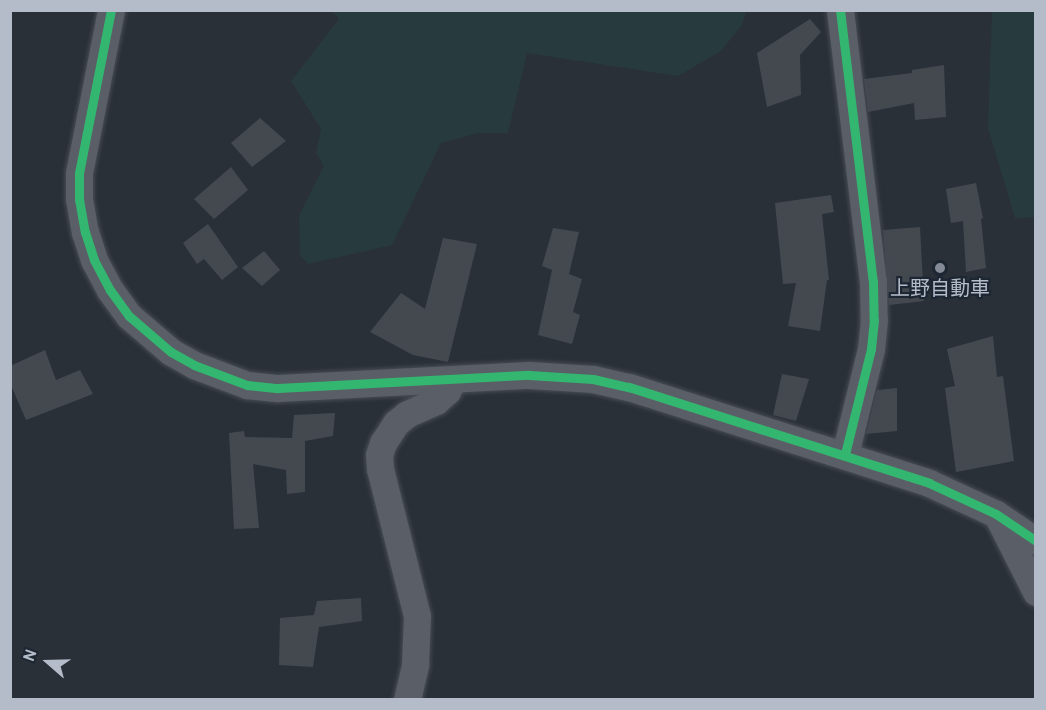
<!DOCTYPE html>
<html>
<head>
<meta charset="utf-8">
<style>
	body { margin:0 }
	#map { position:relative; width:1046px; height:710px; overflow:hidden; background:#2a3038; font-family:Overpass,"Noto Sans JP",sans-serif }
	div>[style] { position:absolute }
	.green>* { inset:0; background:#273a3e }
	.building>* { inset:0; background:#444950 }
	.roads { filter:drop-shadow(0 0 2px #484c53) drop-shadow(0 0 2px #484c53) }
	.minor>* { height:27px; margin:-13.5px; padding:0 13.5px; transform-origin:13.5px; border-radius:13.5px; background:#5a5e66 }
	.cycleway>* { height:9px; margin:-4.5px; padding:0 4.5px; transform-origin:4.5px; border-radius:4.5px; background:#33b770 }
	.dots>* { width:16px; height:16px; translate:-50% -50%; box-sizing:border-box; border:3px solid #1d2633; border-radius:50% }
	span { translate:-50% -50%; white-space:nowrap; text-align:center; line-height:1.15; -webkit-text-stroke:4.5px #1d2633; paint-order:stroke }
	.poi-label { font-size:20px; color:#b4bcc9 }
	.frame { position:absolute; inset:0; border:12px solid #b4bcc9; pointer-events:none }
	.north { position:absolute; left:18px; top:632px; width:60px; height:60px; -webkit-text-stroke:4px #1d2633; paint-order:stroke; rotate:290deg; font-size:16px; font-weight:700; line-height:24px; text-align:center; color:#b4bcc9 }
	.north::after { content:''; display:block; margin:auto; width:21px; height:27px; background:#b4bcc9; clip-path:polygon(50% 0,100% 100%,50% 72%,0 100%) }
</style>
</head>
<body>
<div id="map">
	<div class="green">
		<i style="clip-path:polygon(332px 11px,746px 11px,742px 25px,721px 51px,678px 76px,527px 53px,508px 133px,478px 133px,441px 143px,392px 245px,308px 264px,300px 255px,299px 216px,324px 166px,316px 153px,321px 129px,291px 81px,339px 19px)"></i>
		<i style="clip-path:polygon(992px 11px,1035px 11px,1035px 217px,1015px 218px,988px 128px)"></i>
	</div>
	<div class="building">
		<i style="clip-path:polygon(810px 19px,821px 32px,800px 55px,801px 95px,767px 107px,757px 53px)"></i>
		<i style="clip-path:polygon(944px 65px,946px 117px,915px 120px,914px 103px,868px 112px,864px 79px,912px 73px,912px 70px)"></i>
		<i style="clip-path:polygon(260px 118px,286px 141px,252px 167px,231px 143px)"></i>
		<i style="clip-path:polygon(231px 167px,248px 190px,214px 219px,194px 199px)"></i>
		<i style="clip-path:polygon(976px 183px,983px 218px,981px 219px,986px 268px,966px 272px,963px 221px,951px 223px,946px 189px)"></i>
		<i style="clip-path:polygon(831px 195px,834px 212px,822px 214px,829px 280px,827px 280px,820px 331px,788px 326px,796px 283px,783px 284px,775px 203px)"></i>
		<i style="clip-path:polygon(208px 224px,238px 267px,222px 280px,204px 259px,197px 264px,183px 243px)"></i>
		<i style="clip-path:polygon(920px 227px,924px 301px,889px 305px,883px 230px)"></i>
		<i style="clip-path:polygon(553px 228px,579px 232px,569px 274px,582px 279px,573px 312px,580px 315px,572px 344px,538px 335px,552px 270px,542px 266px)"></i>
		<i style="clip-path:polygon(443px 238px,477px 244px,448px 362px,413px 355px,370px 332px,401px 293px,425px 309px)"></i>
		<i style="clip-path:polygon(264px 251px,280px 270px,262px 286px,242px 268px)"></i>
		<i style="clip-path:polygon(993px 336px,997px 377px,1003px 376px,1014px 461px,956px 472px,945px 388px,955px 386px,947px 349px)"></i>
		<i style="clip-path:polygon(45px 350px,56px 380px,80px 370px,93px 394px,26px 420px,10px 383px,10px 366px)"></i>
		<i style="clip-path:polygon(782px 374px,809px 379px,796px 421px,773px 415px)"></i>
		<i style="clip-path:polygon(897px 388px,897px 431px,866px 434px,877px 390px)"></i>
		<i style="clip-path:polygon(335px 413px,333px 436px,305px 441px,305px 492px,287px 494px,286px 470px,253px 464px,259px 528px,234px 529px,229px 433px,244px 431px,245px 437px,292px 438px,294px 415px)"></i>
		<i style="clip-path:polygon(361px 598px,362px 621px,319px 627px,313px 667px,279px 665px,280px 618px,314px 615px,317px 601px)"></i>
	</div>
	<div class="roads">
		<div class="minor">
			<i style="left:111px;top:10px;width:166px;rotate:101.1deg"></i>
			<i style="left:79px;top:173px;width:26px;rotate:90deg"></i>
			<i style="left:79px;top:199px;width:34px;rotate:80deg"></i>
			<i style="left:85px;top:232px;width:29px;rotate:72deg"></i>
			<i style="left:94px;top:260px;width:34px;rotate:62deg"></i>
			<i style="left:110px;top:290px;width:32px;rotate:54deg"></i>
			<i style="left:129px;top:316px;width:55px;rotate:40.6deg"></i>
			<i style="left:171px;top:352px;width:26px;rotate:29deg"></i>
			<i style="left:194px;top:365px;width:57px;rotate:20.7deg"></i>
			<i style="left:247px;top:385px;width:31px;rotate:6deg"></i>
			<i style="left:278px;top:388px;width:251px;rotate:-3deg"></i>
			<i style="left:529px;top:375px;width:64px;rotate:3.6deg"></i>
			<i style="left:593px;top:379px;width:37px;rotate:13deg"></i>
			<i style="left:629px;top:387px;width:315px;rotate:17.7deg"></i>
			<i style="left:929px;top:483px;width:74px;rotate:24.8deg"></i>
			<i style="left:996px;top:514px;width:48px;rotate:34deg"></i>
			<i style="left:840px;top:10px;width:273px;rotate:83.1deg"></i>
			<i style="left:873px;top:281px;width:39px;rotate:89deg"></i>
			<i style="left:874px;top:320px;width:29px;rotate:96deg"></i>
			<i style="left:871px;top:349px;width:108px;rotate:103.9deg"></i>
			<i style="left:998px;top:517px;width:84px;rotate:63.1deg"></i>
			<i style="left:407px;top:700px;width:37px;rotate:-77deg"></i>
			<i style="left:415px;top:664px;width:48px;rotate:-87.6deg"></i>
			<i style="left:417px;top:616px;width:152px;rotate:-104.1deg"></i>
			<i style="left:380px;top:469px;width:14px;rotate:-94deg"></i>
			<i style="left:379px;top:455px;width:13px;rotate:-72deg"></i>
			<i style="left:383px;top:443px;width:24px;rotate:-57deg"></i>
			<i style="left:396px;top:423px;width:14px;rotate:-39deg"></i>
			<i style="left:407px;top:414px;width:32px;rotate:-24deg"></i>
			<i style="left:436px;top:401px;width:15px;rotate:-42deg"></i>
			<i style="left:447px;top:391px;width:13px;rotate:-63deg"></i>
		</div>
	</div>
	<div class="cycleway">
		<i style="left:111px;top:10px;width:166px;rotate:101.1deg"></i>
		<i style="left:79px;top:173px;width:26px;rotate:90deg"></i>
		<i style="left:79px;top:199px;width:34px;rotate:80deg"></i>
		<i style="left:85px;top:232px;width:29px;rotate:72deg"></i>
		<i style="left:94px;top:260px;width:34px;rotate:62deg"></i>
		<i style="left:110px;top:290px;width:32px;rotate:54deg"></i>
		<i style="left:129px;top:316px;width:55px;rotate:40.6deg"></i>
		<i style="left:171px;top:352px;width:26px;rotate:29deg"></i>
		<i style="left:194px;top:365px;width:57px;rotate:20.7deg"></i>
		<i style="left:247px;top:385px;width:31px;rotate:6deg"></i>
		<i style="left:278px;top:388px;width:251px;rotate:-3deg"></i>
		<i style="left:529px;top:375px;width:64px;rotate:3.6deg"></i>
		<i style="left:593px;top:379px;width:37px;rotate:13deg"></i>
		<i style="left:629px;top:387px;width:315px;rotate:17.7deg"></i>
		<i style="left:929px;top:483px;width:74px;rotate:24.8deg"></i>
		<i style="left:996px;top:514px;width:48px;rotate:34deg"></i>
		<i style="left:840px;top:10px;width:273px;rotate:83.1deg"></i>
		<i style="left:873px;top:281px;width:39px;rotate:89deg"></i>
		<i style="left:874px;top:320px;width:29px;rotate:96deg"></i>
		<i style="left:871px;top:349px;width:108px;rotate:103.9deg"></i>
	</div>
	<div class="dots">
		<i style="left:940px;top:268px;background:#848b96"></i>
	</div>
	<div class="poi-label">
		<span style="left:940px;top:290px">上野自動車</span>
	</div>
	<div class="frame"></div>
	<div class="north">N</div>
</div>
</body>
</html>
